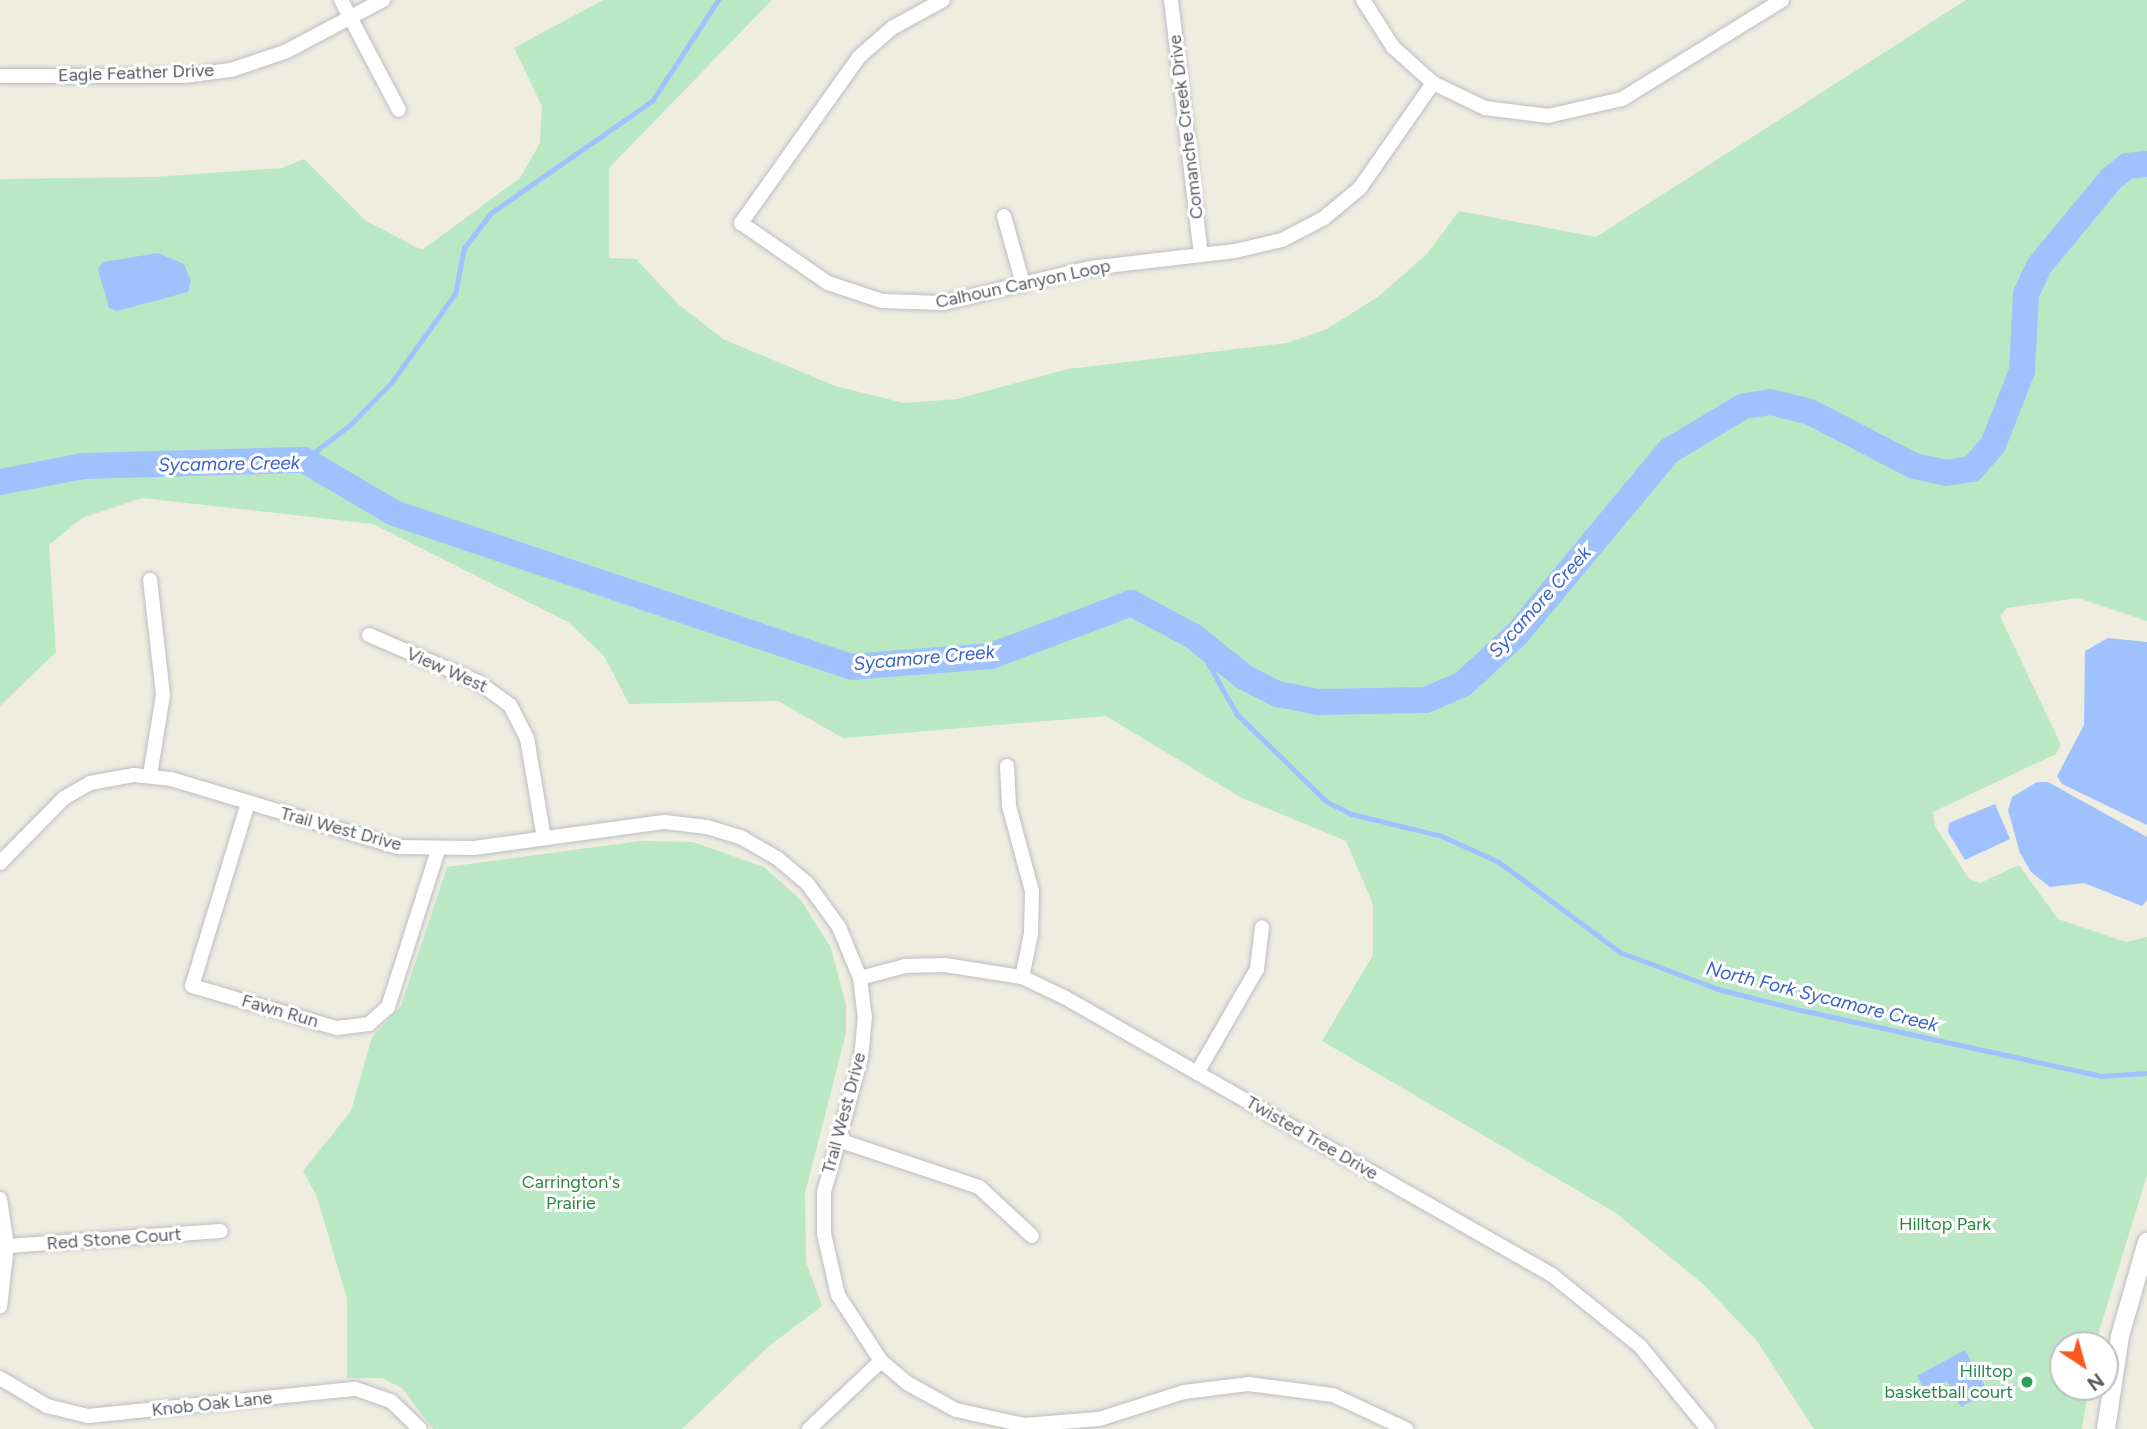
<!DOCTYPE html>
<html>
<head>
<meta charset="utf-8">
<style>
	body { margin:0 }
	#map { position:relative; width:2147px; height:1429px; overflow:hidden; background:#eeede0; font-family:Figtree,sans-serif }
	div>[style] { position:absolute }
	.green>* { inset:0; background:#bae8c4 }
	.water>* { inset:0; background:#9fc2ff }
	.stream>* { height:4.5px; margin:-2.25px; padding:0 2.25px; transform-origin:2.25px; border-radius:2.25px; background:#9fc2ff }
	.river>* { height:26px; margin:-13px; padding:0 13px; transform-origin:13px; border-radius:13px; background:#9fc2ff }
	.roads { filter:drop-shadow(0 0 2px #bbbdc3) drop-shadow(0 0 2px #bbbdc3) }
	.minor>* { height:14px; margin:-7px; padding:0 7px; transform-origin:7px; border-radius:7px; background:#fff }
	.tertiary>* { height:18px; margin:-9px; padding:0 9px; transform-origin:9px; border-radius:9px; background:#fff }
	.dots>* { width:19px; height:19px; translate:-50% -50%; box-sizing:border-box; border:4px solid #fff; border-radius:50% }
	span { translate:-50% -50%; white-space:nowrap; text-align:center; line-height:1.15; -webkit-text-stroke:6px #fff; paint-order:stroke }
	.street-label { font-size:18px; color:#595c63 }
	.park-label { font-size:18px; color:#2e8644 }
	.leisure-label { font-size:18px; color:#27864d }
	.right { translate:-100% -50%; text-align:right }
	.water-label { font-size:19px; color:#3962cb; font-style:italic }
	.north { position:absolute; left:2049px; top:1331px; width:70px; height:70px; box-sizing:border-box; background:#fff; border:2px solid #bdbec1; border-radius:50%; rotate:144deg; font-size:19px; font-weight:700; line-height:28px; text-align:center; color:#595c63 }
	.north::after { content:''; display:block; margin:auto; width:24px; height:32px; background:#f65b1e; clip-path:polygon(50% 0,100% 100%,50% 72%,0 100%) }
</style>
</head>
<body>
<div id="map">
	<div class="green">
		<i style="clip-path:polygon(603px 0,772px 0,609px 168px,609px 258px,636px 259px,678px 304px,723px 339px,835px 386px,904px 403px,957px 399px,1068px 369px,1287px 343px,1327px 329px,1379px 296px,1427px 254px,1459px 211px,1596px 237px,1966px 0,2147px 0,2147px 621px,2078px 598px,2007px 608px,2000px 616px,2061px 745px,2056px 754px,1933px 812px,1935px 826px,1969px 879px,1980px 883px,2019px 865px,2058px 919px,2126px 942px,2147px 937px,2147px 1175px,2095px 1345px,2063px 1345px,2063px 1387px,2089px 1387px,2082px 1429px,1814px 1429px,1757px 1341px,1703px 1284px,1616px 1213px,1322px 1041px,1373px 955px,1373px 904px,1346px 841px,1240px 797px,1106px 716px,843px 738px,778px 701px,629px 704px,604px 656px,568px 622px,373px 524px,142px 498px,82px 518px,49px 545px,56px 652px,0 706px,0 179px,154px 177px,282px 168px,304px 159px,366px 221px,422px 250px,520px 178px,540px 143px,542px 106px,514px 48px)"></i>
		<i style="clip-path:polygon(640px 841px,693px 842px,764px 867px,801px 900px,831px 948px,846px 1005px,846px 1033px,805px 1193px,806px 1262px,822px 1306px,769px 1346px,682px 1429px,433px 1429px,402px 1388px,382px 1378px,347px 1378px,347px 1299px,317px 1197px,303px 1171px,351px 1111px,372px 1037px,401px 1006px,447px 867px)"></i>
	</div>
	<div class="water">
		<i style="clip-path:polygon(158px 253px,184px 264px,191px 281px,188px 292px,117px 311px,109px 308px,98px 270px,103px 262px)"></i>
		<i style="clip-path:polygon(2108px 638px,2147px 642px,2147px 825px,2062px 784px,2057px 776px,2084px 725px,2085px 651px)"></i>
		<i style="clip-path:polygon(2037px 782px,2048px 782px,2147px 837px,2147px 900px,2142px 906px,2084px 883px,2050px 887px,2031px 872px,2020px 853px,2008px 810px,2012px 797px)"></i>
		<i style="clip-path:polygon(1995px 804px,2010px 839px,1965px 860px,1948px 832px,1949px 823px)"></i>
		<i style="clip-path:polygon(1965px 1350px,1988px 1392px,1961px 1407px,1947px 1381px,1926px 1392px,1917px 1376px)"></i>
	</div>
	<div class="stream">
		<i style="left:304px;top:460px;width:56px;rotate:-37.1deg"></i>
		<i style="left:349px;top:426px;width:60px;rotate:-45.7deg"></i>
		<i style="left:391px;top:383px;width:110px;rotate:-54.3deg"></i>
		<i style="left:455px;top:294px;width:47px;rotate:-78.9deg"></i>
		<i style="left:464px;top:248px;width:44px;rotate:-52.4deg"></i>
		<i style="left:491px;top:213px;width:196px;rotate:-34.8deg"></i>
		<i style="left:652px;top:101px;width:121px;rotate:-56.8deg"></i>
		<i style="left:1193px;top:636px;width:90px;rotate:60.6deg"></i>
		<i style="left:1237px;top:714px;width:124px;rotate:44.3deg"></i>
		<i style="left:1326px;top:801px;width:29px;rotate:27deg"></i>
		<i style="left:1352px;top:814px;width:93px;rotate:13.7deg"></i>
		<i style="left:1442px;top:836px;width:63px;rotate:24.5deg"></i>
		<i style="left:1499px;top:862px;width:151px;rotate:36.6deg"></i>
		<i style="left:1620px;top:952px;width:105px;rotate:20.7deg"></i>
		<i style="left:1718px;top:989px;width:86px;rotate:14.2deg"></i>
		<i style="left:1801px;top:1010px;width:306px;rotate:12.4deg"></i>
		<i style="left:2100px;top:1076px;width:47px;rotate:-3.7deg"></i>
	</div>
	<div class="river">
		<i style="left:0;top:482px;width:85px;rotate:-10.9deg"></i>
		<i style="left:83px;top:466px;width:221px;rotate:-1.6deg"></i>
		<i style="left:304px;top:460px;width:104px;rotate:30.5deg"></i>
		<i style="left:394px;top:513px;width:482px;rotate:18.6deg"></i>
		<i style="left:851px;top:667px;width:140px;rotate:-4.5deg"></i>
		<i style="left:991px;top:656px;width:150px;rotate:-20.7deg"></i>
		<i style="left:1131px;top:603px;width:70px;rotate:28deg"></i>
		<i style="left:1193px;top:636px;width:65px;rotate:38.8deg"></i>
		<i style="left:1244px;top:677px;width:38px;rotate:27deg"></i>
		<i style="left:1278px;top:694px;width:41px;rotate:11.3deg"></i>
		<i style="left:1318px;top:702px;width:108px;rotate:-1.1deg"></i>
		<i style="left:1426px;top:700px;width:40px;rotate:-23.4deg"></i>
		<i style="left:1463px;top:684px;width:74px;rotate:-42.8deg"></i>
		<i style="left:1517px;top:634px;width:238px;rotate:-50.3deg"></i>
		<i style="left:1669px;top:451px;width:87px;rotate:-31deg"></i>
		<i style="left:1744px;top:406px;width:27px;rotate:-8deg"></i>
		<i style="left:1771px;top:402px;width:40px;rotate:14.4deg"></i>
		<i style="left:1810px;top:412px;width:117px;rotate:27.4deg"></i>
		<i style="left:1914px;top:466px;width:33px;rotate:12deg"></i>
		<i style="left:1946px;top:473px;width:26px;rotate:-9deg"></i>
		<i style="left:1972px;top:469px;width:32px;rotate:-49deg"></i>
		<i style="left:1993px;top:445px;width:79px;rotate:-68.6deg"></i>
		<i style="left:2022px;top:371px;width:77px;rotate:-87deg"></i>
		<i style="left:2026px;top:294px;width:31px;rotate:-65deg"></i>
		<i style="left:2039px;top:266px;width:113px;rotate:-50.4deg"></i>
		<i style="left:2111px;top:179px;width:21px;rotate:-39deg"></i>
		<i style="left:2127px;top:166px;width:20px;rotate:-6deg"></i>
	</div>
	<div class="roads">
		<div class="minor">
			<i style="left:341px;top:0;width:124px;rotate:62.2deg"></i>
			<i style="left:943px;top:0;width:58px;rotate:151.2deg"></i>
			<i style="left:892px;top:28px;width:44px;rotate:138.7deg"></i>
			<i style="left:859px;top:57px;width:204px;rotate:125.4deg"></i>
			<i style="left:741px;top:223px;width:106px;rotate:34.6deg"></i>
			<i style="left:828px;top:283px;width:57px;rotate:18.4deg"></i>
			<i style="left:882px;top:301px;width:61px;rotate:1.9deg"></i>
			<i style="left:943px;top:303px;width:151px;rotate:-13.4deg"></i>
			<i style="left:1090px;top:268px;width:146px;rotate:-6.7deg"></i>
			<i style="left:1235px;top:251px;width:48px;rotate:-13.2deg"></i>
			<i style="left:1282px;top:240px;width:47px;rotate:-27.6deg"></i>
			<i style="left:1324px;top:218px;width:47px;rotate:-39.8deg"></i>
			<i style="left:1360px;top:188px;width:128px;rotate:-55.2deg"></i>
			<i style="left:1171px;top:0;width:256px;rotate:83.3deg"></i>
			<i style="left:1363px;top:0;width:56px;rotate:57.4deg"></i>
			<i style="left:1393px;top:47px;width:54px;rotate:42deg"></i>
			<i style="left:1433px;top:83px;width:58px;rotate:25.7deg"></i>
			<i style="left:1485px;top:108px;width:64px;rotate:7.2deg"></i>
			<i style="left:1548px;top:116px;width:76px;rotate:-12.9deg"></i>
			<i style="left:1622px;top:99px;width:188px;rotate:-31.7deg"></i>
			<i style="left:0;top:76px;width:183px"></i>
			<i style="left:183px;top:76px;width:48px;rotate:-7.1deg"></i>
			<i style="left:231px;top:70px;width:59px;rotate:-18.7deg"></i>
			<i style="left:287px;top:51px;width:109px;rotate:-28deg"></i>
			<i style="left:1004px;top:216px;width:71px;rotate:74.4deg"></i>
			<i style="left:369px;top:635px;width:119px;rotate:23.3deg"></i>
			<i style="left:478px;top:682px;width:39px;rotate:36deg"></i>
			<i style="left:510px;top:705px;width:37px;rotate:63deg"></i>
			<i style="left:527px;top:738px;width:101px;rotate:80.4deg"></i>
			<i style="left:1007px;top:766px;width:40px;rotate:87.1deg"></i>
			<i style="left:1009px;top:806px;width:88px;rotate:74.9deg"></i>
			<i style="left:1032px;top:891px;width:43px;rotate:91.3deg"></i>
			<i style="left:1031px;top:934px;width:44px;rotate:101.8deg"></i>
			<i style="left:150px;top:775px;width:81px;rotate:-80.8deg"></i>
			<i style="left:163px;top:695px;width:116px;rotate:-96.4deg"></i>
			<i style="left:248px;top:803px;width:191px;rotate:107deg"></i>
			<i style="left:192px;top:986px;width:151px;rotate:16.2deg"></i>
			<i style="left:337px;top:1028px;width:32px;rotate:-7deg"></i>
			<i style="left:369px;top:1024px;width:25px;rotate:-42deg"></i>
			<i style="left:388px;top:1007px;width:165px;rotate:-72.3deg"></i>
			<i style="left:0;top:863px;width:91px;rotate:-45.4deg"></i>
			<i style="left:64px;top:798px;width:30px;rotate:-30deg"></i>
			<i style="left:90px;top:783px;width:45px;rotate:-10.3deg"></i>
			<i style="left:134px;top:775px;width:37px;rotate:6deg"></i>
			<i style="left:171px;top:779px;width:236px;rotate:16.7deg"></i>
			<i style="left:397px;top:847px;width:77px;rotate:0.7deg"></i>
			<i style="left:474px;top:848px;width:193px;rotate:-7.8deg"></i>
			<i style="left:665px;top:822px;width:42px;rotate:6.8deg"></i>
			<i style="left:707px;top:827px;width:37px;rotate:17deg"></i>
			<i style="left:742px;top:838px;width:40px;rotate:29.7deg"></i>
			<i style="left:777px;top:858px;width:39px;rotate:40deg"></i>
			<i style="left:807px;top:883px;width:54px;rotate:54deg"></i>
			<i style="left:839px;top:927px;width:55px;rotate:67.6deg"></i>
			<i style="left:860px;top:978px;width:38px;rotate:83deg"></i>
			<i style="left:865px;top:1016px;width:42px;rotate:95.4deg"></i>
			<i style="left:861px;top:1058px;width:139px;rotate:105.4deg"></i>
			<i style="left:824px;top:1192px;width:42px;rotate:90deg"></i>
			<i style="left:824px;top:1234px;width:63px;rotate:77.1deg"></i>
			<i style="left:838px;top:1295px;width:79px;rotate:56.9deg"></i>
			<i style="left:881px;top:1361px;width:34px;rotate:40deg"></i>
			<i style="left:907px;top:1383px;width:56px;rotate:28.9deg"></i>
			<i style="left:956px;top:1410px;width:70px;rotate:12.4deg"></i>
			<i style="left:1024px;top:1425px;width:75px;rotate:-4.6deg"></i>
			<i style="left:1099px;top:1419px;width:89px;rotate:-17.6deg"></i>
			<i style="left:1184px;top:1392px;width:64px;rotate:-7.1deg"></i>
			<i style="left:1248px;top:1384px;width:86px;rotate:7.4deg"></i>
			<i style="left:1333px;top:1395px;width:81px;rotate:25deg"></i>
			<i style="left:860px;top:978px;width:47px;rotate:-14.9deg"></i>
			<i style="left:905px;top:966px;width:40px;rotate:-1.4deg"></i>
			<i style="left:945px;top:965px;width:78px;rotate:8.9deg"></i>
			<i style="left:1022px;top:977px;width:47px;rotate:25.5deg"></i>
			<i style="left:1064px;top:997px;width:562px;rotate:29.67deg"></i>
			<i style="left:1552px;top:1275px;width:113px;rotate:38.9deg"></i>
			<i style="left:1640px;top:1346px;width:107px;rotate:50.7deg"></i>
			<i style="left:1197px;top:1073px;width:120px;rotate:-60deg"></i>
			<i style="left:1257px;top:969px;width:42px;rotate:-83.2deg"></i>
			<i style="left:838px;top:1140px;width:149px;rotate:18.4deg"></i>
			<i style="left:979px;top:1187px;width:72px;rotate:42.8deg"></i>
			<i style="left:0;top:1199px;width:48px;rotate:81.5deg"></i>
			<i style="left:7px;top:1246px;width:61px;rotate:96.5deg"></i>
			<i style="left:7px;top:1246px;width:214px;rotate:-4deg"></i>
			<i style="left:0;top:1378px;width:55px;rotate:30.8deg"></i>
			<i style="left:47px;top:1406px;width:42px;rotate:13.7deg"></i>
			<i style="left:88px;top:1416px;width:269px;rotate:-5.8deg"></i>
			<i style="left:356px;top:1389px;width:37px;rotate:19deg"></i>
			<i style="left:391px;top:1401px;width:40px;rotate:44deg"></i>
			<i style="left:809px;top:1429px;width:99px;rotate:-43.4deg"></i>
		</div>
		<div class="tertiary">
			<i style="left:2106px;top:1429px;width:94px;rotate:-81.4deg"></i>
			<i style="left:2120px;top:1336px;width:98px;rotate:-74deg"></i>
		</div>
	</div>
	<div class="dots">
		<i style="left:2027px;top:1382px;background:#2e9e5b"></i>
	</div>
	<div class="street-label">
		<span style="left:136px;top:73px;rotate:-2deg">Eagle Feather Drive</span>
		<span style="left:1186px;top:127px;rotate:-97deg">Comanche Creek Drive</span>
		<span style="left:1023px;top:284px;rotate:-12deg">Calhoun Canyon Loop</span>
		<span style="left:447px;top:670px;rotate:24deg">View West</span>
		<span style="left:341px;top:829px;rotate:15deg">Trail West Drive</span>
		<span style="left:280px;top:1011px;rotate:16deg">Fawn Run</span>
		<span style="left:844px;top:1113px;rotate:-75deg">Trail West Drive</span>
		<span style="left:1312px;top:1138px;rotate:30deg">Twisted Tree Drive</span>
		<span style="left:114px;top:1239px;rotate:-4deg">Red Stone Court</span>
		<span style="left:212px;top:1404px;rotate:-6deg">Knob Oak Lane</span>
	</div>
	<div class="park-label">
		<span style="left:571px;top:1193px">Carrington's<br>Prairie</span>
		<span style="left:1945px;top:1224px">Hilltop Park</span>
	</div>
	<div class="leisure-label">
		<span class="right" style="left:2013px;top:1382px">Hilltop<br>basketball court</span>
	</div>
	<div class="water-label">
		<span style="left:229px;top:464px;rotate:-1deg">Sycamore Creek</span>
		<span style="left:1540px;top:602px;rotate:-48deg">Sycamore Creek</span>
		<span style="left:924px;top:658px;rotate:-5deg">Sycamore Creek</span>
		<span style="left:1822px;top:997px;rotate:14deg">North Fork Sycamore Creek</span>
	</div>
	<div class="north">N</div>
</div>
</body>
</html>
